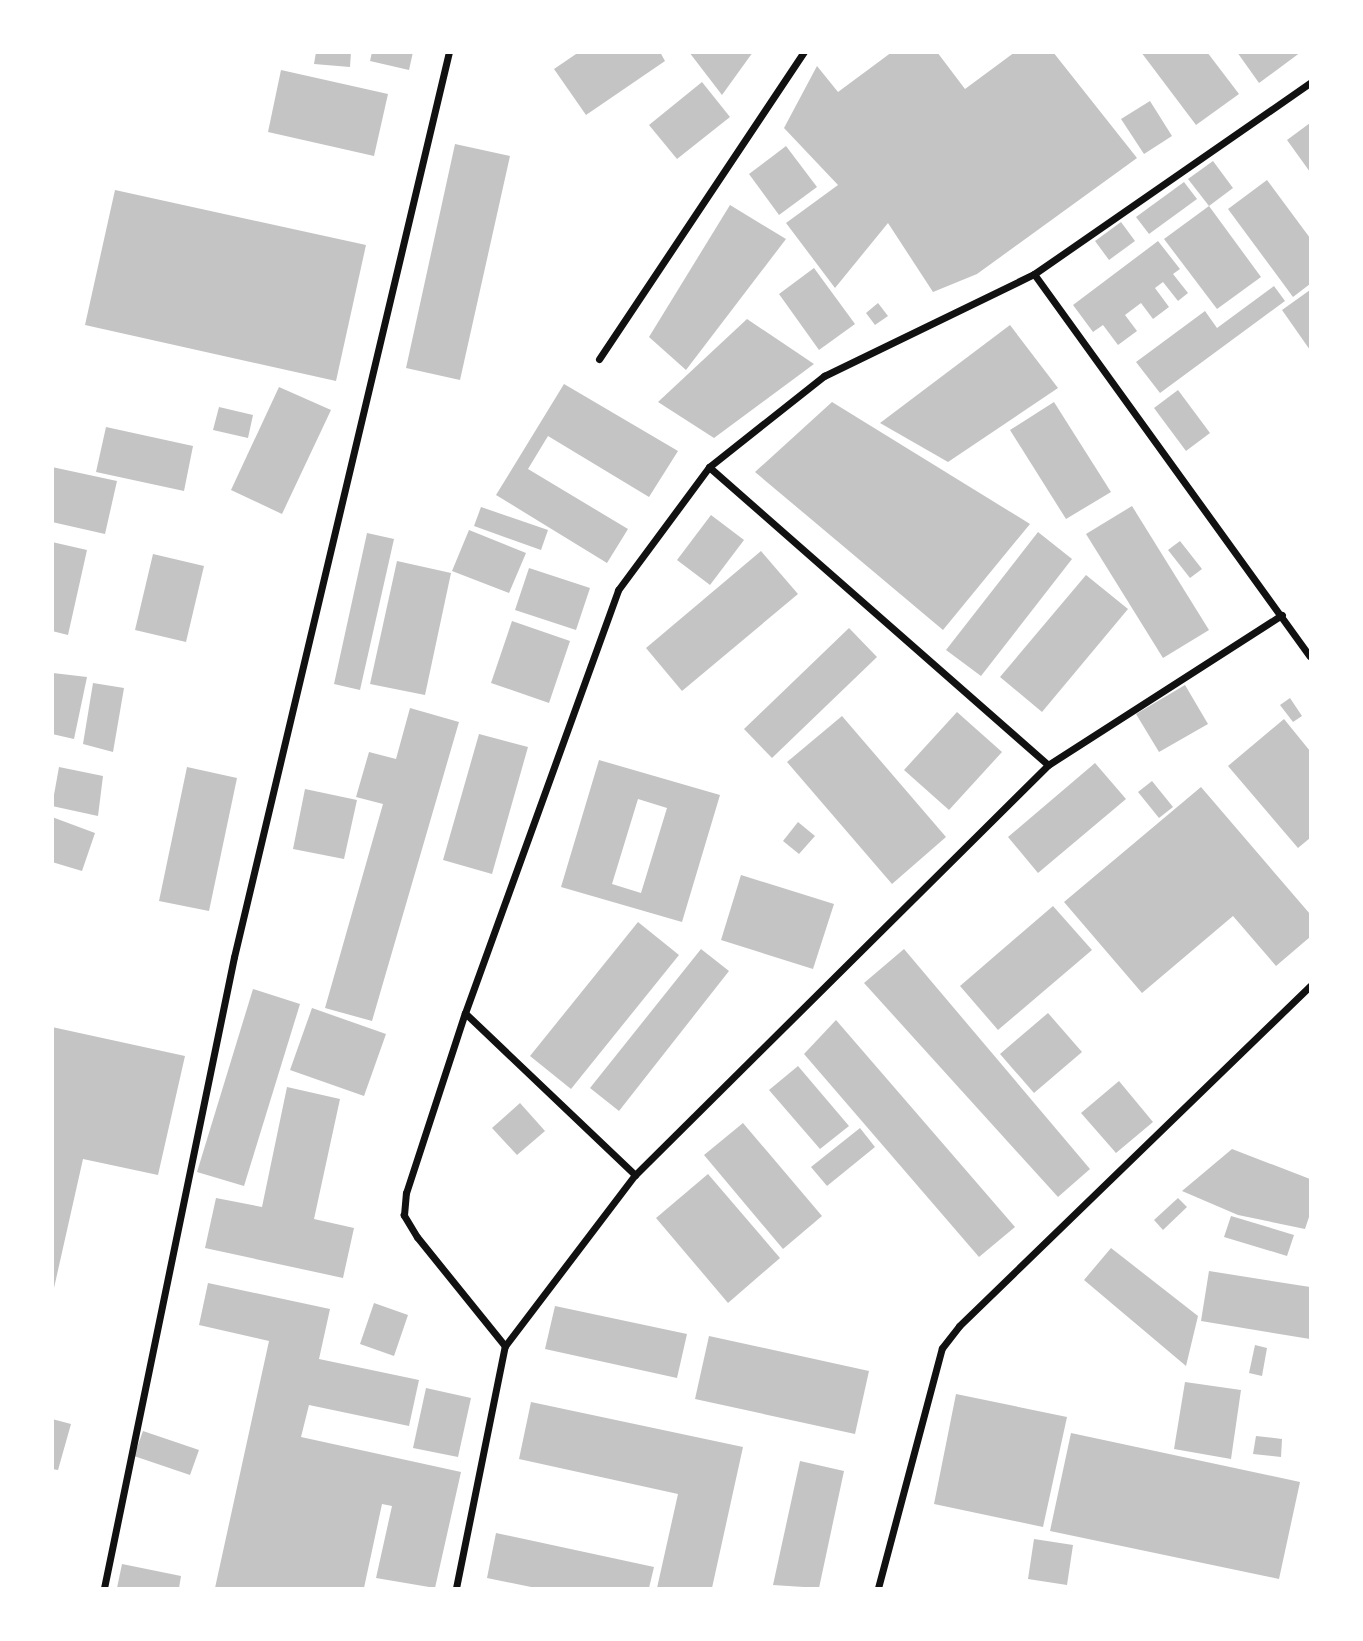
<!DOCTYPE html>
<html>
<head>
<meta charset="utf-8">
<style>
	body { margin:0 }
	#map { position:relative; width:1363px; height:1641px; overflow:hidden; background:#fff; font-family:"Open Sans",sans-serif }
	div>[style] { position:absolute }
	.building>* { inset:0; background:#c4c4c4 }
	.minor>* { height:7px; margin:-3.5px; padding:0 3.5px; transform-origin:3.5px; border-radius:3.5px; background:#111 }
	span { translate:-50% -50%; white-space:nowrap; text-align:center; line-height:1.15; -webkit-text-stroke:6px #fff; paint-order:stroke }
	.frame { position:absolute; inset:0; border:54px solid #fff; pointer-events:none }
</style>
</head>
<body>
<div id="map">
	<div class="building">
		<i style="clip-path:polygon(316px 52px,351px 52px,350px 67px,314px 64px)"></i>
		<i style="clip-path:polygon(372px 52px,413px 52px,409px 70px,370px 61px)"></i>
		<i style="clip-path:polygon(579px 52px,660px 52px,665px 61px,586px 115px,554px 69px)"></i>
		<i style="clip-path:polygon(689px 52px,753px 52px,722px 95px)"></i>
		<i style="clip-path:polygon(892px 52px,937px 52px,965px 89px,1015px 52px,1053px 52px,1137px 158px,977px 274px,933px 292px,888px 223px,835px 288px,786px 223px,838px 185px,784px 128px,817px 66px,838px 92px)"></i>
		<i style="clip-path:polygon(1141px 52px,1207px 52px,1239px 94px,1196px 125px)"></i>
		<i style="clip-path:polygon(1237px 52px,1301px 52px,1259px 83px)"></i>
		<i style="clip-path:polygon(281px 70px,388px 94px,374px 156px,268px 132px)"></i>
		<i style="clip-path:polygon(702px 82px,730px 117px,677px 159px,649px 125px)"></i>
		<i style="clip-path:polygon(1150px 101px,1172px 136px,1144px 154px,1121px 119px)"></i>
		<i style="clip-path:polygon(1310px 123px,1310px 172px,1287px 140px)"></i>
		<i style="clip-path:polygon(455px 144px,510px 156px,460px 380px,406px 368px)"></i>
		<i style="clip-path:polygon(786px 146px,817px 187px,779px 215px,749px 174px)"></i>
		<i style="clip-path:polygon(1213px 161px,1233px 188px,1209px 206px,1188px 179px)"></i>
		<i style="clip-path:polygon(1267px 180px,1310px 238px,1310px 284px,1293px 297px,1228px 209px)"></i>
		<i style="clip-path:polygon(1184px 182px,1197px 199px,1149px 234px,1136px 217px)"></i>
		<i style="clip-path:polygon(115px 190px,366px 245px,336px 381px,85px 325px)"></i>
		<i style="clip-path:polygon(730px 205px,786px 239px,686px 370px,649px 337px)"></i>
		<i style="clip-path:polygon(1209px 206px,1261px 277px,1217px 309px,1164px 239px)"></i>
		<i style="clip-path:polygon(1121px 222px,1135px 241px,1109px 260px,1095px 241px)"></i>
		<i style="clip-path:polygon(1158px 241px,1180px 269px,1173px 274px,1188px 293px,1178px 301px,1163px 282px,1155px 288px,1169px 307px,1153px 319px,1141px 303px,1125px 315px,1137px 331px,1118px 345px,1103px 325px,1093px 332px,1073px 305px)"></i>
		<i style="clip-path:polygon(814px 268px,855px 324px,819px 350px,779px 294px)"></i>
		<i style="clip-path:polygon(1274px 286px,1285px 301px,1160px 393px,1136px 362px,1205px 311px,1217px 328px)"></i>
		<i style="clip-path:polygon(1310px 290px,1310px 350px,1282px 310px)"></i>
		<i style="clip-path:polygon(878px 303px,888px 316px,875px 325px,866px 313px)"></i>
		<i style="clip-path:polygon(747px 319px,814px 364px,714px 438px,658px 402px)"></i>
		<i style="clip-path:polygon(1010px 325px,1058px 388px,948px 462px,880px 423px)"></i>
		<i style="clip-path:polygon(564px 384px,678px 451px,649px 497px,548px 436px,528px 469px,628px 529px,607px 563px,496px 495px)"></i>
		<i style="clip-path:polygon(279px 387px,331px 410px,282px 514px,231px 490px)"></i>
		<i style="clip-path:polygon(1178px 390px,1210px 433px,1186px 451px,1154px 408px)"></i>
		<i style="clip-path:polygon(832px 402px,1030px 524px,943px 630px,755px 472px)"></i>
		<i style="clip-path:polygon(1054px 402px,1111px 492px,1066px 519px,1010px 430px)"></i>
		<i style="clip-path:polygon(219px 407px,253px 415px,248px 438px,213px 430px)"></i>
		<i style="clip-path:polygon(106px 427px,193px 446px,184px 491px,96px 472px)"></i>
		<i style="clip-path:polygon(52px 467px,117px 481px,105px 534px,52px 522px)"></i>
		<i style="clip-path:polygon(1132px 506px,1209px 630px,1163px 658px,1086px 534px)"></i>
		<i style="clip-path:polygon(481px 507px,548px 530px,541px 550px,474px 526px)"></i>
		<i style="clip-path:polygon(711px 515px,744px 540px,710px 585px,677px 560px)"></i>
		<i style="clip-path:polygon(469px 530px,526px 553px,509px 593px,452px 571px)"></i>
		<i style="clip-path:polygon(1038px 532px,1072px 559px,981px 676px,946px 650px)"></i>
		<i style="clip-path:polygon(367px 533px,394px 539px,360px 690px,334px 684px)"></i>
		<i style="clip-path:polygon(1180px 541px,1202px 569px,1190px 578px,1168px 550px)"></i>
		<i style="clip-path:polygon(52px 542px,87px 550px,68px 635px,52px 631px)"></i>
		<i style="clip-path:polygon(761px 551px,798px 594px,682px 691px,646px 648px)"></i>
		<i style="clip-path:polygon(153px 554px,204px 566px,186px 642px,135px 630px)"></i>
		<i style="clip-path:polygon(397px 561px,451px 573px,425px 695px,370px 684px)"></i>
		<i style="clip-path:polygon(529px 568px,590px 588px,576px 630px,515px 610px)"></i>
		<i style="clip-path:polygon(1086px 575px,1128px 609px,1042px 712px,1000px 677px)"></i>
		<i style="clip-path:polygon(512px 621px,570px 641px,549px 703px,491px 683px)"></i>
		<i style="clip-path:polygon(849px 628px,877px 657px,772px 758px,744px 729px)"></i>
		<i style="clip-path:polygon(53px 673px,87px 677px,74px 739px,52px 734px)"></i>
		<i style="clip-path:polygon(93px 683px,124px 688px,113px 752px,83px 744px)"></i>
		<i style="clip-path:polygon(1185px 685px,1208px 724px,1159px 752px,1136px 714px)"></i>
		<i style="clip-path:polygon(1290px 698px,1302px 716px,1293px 722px,1280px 705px)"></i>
		<i style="clip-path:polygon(410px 708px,459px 722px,372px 1021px,325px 1008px,383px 804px,356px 797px,369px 752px,396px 759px)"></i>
		<i style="clip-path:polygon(957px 712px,1002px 752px,949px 810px,904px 770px)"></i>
		<i style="clip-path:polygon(842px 716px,946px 837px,892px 884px,787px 762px)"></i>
		<i style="clip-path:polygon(1284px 719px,1310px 751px,1310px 838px,1298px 848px,1228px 766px)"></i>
		<i style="clip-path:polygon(479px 734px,528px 747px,492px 874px,443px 860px)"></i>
		<i style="clip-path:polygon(evenodd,599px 760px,720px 795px,682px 922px,561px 887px,599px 760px,638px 799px,667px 808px,641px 893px,612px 884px,638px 799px)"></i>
		<i style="clip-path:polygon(1095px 763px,1126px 799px,1038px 873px,1008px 837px)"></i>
		<i style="clip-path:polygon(59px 767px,103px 776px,98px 816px,52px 806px)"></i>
		<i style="clip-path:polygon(187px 767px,237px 778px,209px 911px,159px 901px)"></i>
		<i style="clip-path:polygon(1152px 781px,1173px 807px,1159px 818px,1138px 792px)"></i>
		<i style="clip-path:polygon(1201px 787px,1310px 914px,1310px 937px,1276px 966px,1233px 916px,1142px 993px,1064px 902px)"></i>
		<i style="clip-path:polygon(305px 789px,357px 800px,344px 859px,293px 849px)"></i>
		<i style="clip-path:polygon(52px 817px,95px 833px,82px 871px,52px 862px)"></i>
		<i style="clip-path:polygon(798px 822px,815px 836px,799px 854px,783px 841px)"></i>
		<i style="clip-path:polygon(741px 875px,834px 904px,813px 969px,721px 940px)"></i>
		<i style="clip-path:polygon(1053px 906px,1092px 950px,998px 1030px,960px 986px)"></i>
		<i style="clip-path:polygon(638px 922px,679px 955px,571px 1089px,530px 1056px)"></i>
		<i style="clip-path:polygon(701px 949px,729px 971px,619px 1111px,590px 1088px)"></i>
		<i style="clip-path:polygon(904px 949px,1090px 1169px,1058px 1197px,864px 983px)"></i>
		<i style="clip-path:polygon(253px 989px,300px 1004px,244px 1186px,197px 1172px)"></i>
		<i style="clip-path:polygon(312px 1008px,386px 1034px,364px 1096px,290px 1070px)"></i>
		<i style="clip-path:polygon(1048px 1013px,1082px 1052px,1034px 1093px,1000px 1054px)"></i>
		<i style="clip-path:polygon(836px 1020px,1015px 1227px,979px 1257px,804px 1054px)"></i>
		<i style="clip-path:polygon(52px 1027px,185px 1056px,158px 1175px,83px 1159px,54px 1288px)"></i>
		<i style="clip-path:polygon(798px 1066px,849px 1126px,820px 1149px,769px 1090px)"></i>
		<i style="clip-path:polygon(1119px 1081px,1153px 1122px,1116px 1153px,1081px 1113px)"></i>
		<i style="clip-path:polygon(287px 1087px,340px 1099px,314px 1219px,354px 1228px,343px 1278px,205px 1248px,216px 1198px,262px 1207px)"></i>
		<i style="clip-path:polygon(520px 1103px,545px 1131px,517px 1155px,492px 1128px)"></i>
		<i style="clip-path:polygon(743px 1123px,822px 1216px,783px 1249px,704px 1155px)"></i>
		<i style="clip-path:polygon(860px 1128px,875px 1147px,827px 1186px,811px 1167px)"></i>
		<i style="clip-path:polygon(1232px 1149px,1310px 1179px,1310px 1214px,1305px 1229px,1238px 1215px,1182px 1191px)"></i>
		<i style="clip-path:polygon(708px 1174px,780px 1258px,728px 1303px,656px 1218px)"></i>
		<i style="clip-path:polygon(1178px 1198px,1187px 1207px,1163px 1230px,1154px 1220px)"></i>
		<i style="clip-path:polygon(1231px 1216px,1294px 1235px,1287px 1256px,1224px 1237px)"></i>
		<i style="clip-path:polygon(1111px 1248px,1198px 1316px,1186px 1366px,1084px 1280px)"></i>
		<i style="clip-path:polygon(1209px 1271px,1310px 1287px,1310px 1339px,1201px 1321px)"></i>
		<i style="clip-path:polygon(208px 1283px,330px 1309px,319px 1359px,419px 1380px,409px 1426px,309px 1405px,301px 1437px,461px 1472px,435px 1588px,376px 1578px,392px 1506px,382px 1504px,364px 1588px,215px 1588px,269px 1341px,199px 1325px)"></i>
		<i style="clip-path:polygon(374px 1303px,408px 1315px,394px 1356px,360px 1344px)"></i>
		<i style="clip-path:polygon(555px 1306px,687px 1334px,677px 1378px,545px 1349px)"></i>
		<i style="clip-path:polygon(709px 1336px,869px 1371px,855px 1434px,695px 1399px)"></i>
		<i style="clip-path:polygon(1255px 1345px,1267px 1348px,1262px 1376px,1249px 1373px)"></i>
		<i style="clip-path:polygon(1185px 1382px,1241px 1390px,1231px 1459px,1174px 1449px)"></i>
		<i style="clip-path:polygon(426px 1388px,471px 1398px,458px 1457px,413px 1448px)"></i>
		<i style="clip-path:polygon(956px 1394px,1067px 1417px,1043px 1527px,934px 1504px)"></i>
		<i style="clip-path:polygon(531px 1402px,743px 1447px,712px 1588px,657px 1588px,678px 1494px,519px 1459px)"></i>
		<i style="clip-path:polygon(52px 1419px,71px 1424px,58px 1470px,52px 1469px)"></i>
		<i style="clip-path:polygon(143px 1431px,199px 1450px,190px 1475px,134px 1456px)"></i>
		<i style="clip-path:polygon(1071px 1433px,1300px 1482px,1279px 1579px,1050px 1531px)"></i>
		<i style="clip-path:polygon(1256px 1436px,1282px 1439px,1281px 1457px,1253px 1454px)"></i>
		<i style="clip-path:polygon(800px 1461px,844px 1471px,819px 1588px,773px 1585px)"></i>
		<i style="clip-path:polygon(496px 1533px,654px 1567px,649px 1588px,536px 1588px,487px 1578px)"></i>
		<i style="clip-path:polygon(1034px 1539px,1073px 1545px,1067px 1585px,1028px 1579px)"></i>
		<i style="clip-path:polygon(122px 1564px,181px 1576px,179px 1588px,117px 1588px)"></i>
	</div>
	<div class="minor">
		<i style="left:1034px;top:274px;width:471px;rotate:54.2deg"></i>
		<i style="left:599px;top:359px;width:369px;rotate:-56.3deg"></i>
		<i style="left:709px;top:467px;width:451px;rotate:41.3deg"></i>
		<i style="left:465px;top:1013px;width:235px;rotate:43.6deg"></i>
		<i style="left:505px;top:1346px;width:140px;rotate:-128.9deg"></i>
		<i style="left:417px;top:1237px;width:26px;rotate:-121deg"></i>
		<i style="left:404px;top:1215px;width:22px;rotate:-85deg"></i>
		<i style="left:406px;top:1193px;width:189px;rotate:-71.9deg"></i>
		<i style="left:465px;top:1013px;width:450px;rotate:-70.1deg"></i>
		<i style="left:618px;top:590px;width:153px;rotate:-53.5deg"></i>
		<i style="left:709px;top:467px;width:147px;rotate:-38.4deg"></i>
		<i style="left:824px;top:376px;width:233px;rotate:-25.9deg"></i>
		<i style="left:1034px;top:274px;width:336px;rotate:-34.7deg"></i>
		<i style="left:104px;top:1588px;width:644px;rotate:-78.36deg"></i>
		<i style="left:234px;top:957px;width:930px;rotate:-76.64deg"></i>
		<i style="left:456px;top:1588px;width:247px;rotate:-78.6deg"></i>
		<i style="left:505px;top:1346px;width:215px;rotate:-52.8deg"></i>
		<i style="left:635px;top:1175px;width:582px;rotate:-44.79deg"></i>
		<i style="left:1048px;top:765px;width:278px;rotate:-32.7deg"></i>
		<i style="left:878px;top:1588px;width:248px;rotate:-75.1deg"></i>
		<i style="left:942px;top:1348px;width:28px;rotate:-52deg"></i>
		<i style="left:959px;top:1326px;width:489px;rotate:-44.1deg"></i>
	</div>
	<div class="frame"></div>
</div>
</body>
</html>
